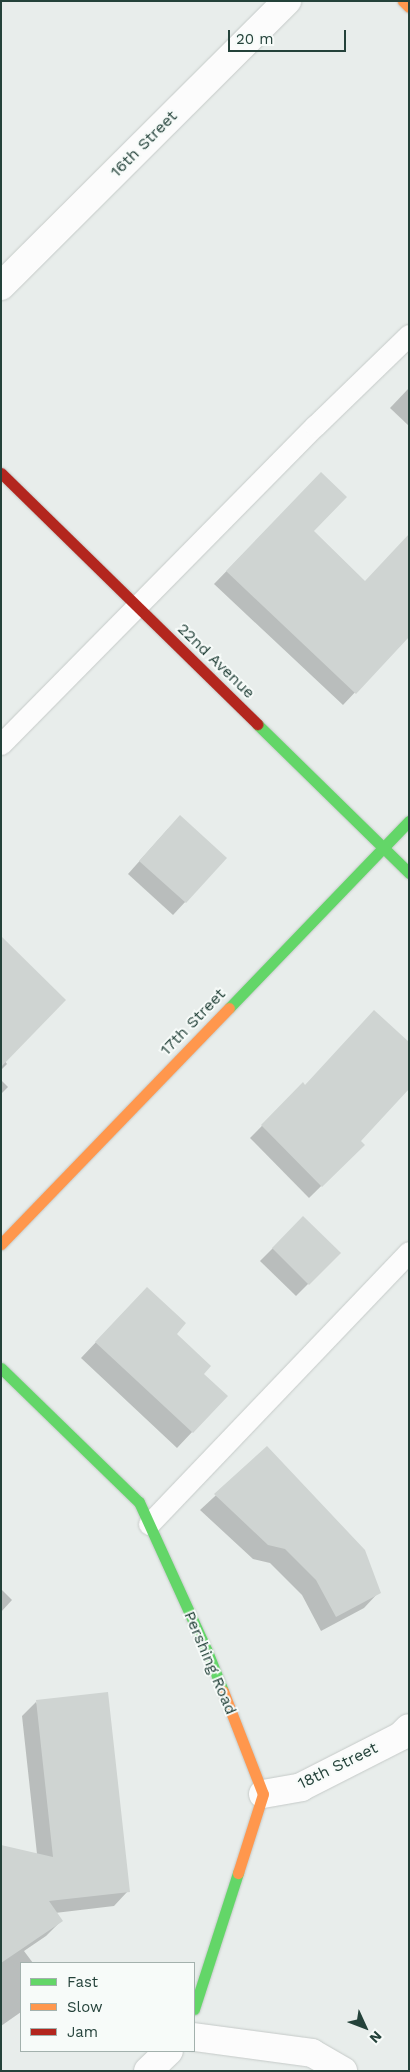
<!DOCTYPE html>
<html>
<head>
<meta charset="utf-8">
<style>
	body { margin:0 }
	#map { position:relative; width:410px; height:2072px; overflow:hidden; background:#e8edeb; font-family:"Work Sans",sans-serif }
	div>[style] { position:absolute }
	.shadow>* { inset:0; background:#0003 }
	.building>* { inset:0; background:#cfd4d2 }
	.roads { filter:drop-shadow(0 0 1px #c5cac8) drop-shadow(0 0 1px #c5cac8) }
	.lane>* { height:21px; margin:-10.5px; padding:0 10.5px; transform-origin:10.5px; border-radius:10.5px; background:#fcfcfc }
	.street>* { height:28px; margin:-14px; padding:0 14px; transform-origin:14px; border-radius:14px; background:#fcfcfc }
	.fast>* { height:11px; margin:-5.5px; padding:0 5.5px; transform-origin:5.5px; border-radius:5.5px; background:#63d668 }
	.slow>* { height:11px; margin:-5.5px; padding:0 5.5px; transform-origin:5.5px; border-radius:5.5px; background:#ff974d }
	.jam>* { height:11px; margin:-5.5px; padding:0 5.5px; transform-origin:5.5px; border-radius:5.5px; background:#b3261e }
	span { translate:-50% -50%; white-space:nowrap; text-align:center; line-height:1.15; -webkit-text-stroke:4px #f7fbf9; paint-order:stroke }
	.street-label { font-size:16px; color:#24423a }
	.frame { position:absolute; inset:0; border:2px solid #24423a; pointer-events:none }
	.legend { position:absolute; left:20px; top:1962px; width:175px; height:90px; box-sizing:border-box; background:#f7fbf9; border:1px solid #a3b1ad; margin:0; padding:6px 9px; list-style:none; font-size:15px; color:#24423a }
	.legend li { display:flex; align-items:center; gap:10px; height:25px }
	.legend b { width:25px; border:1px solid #a3b1ad }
	.north { position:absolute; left:340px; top:2002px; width:50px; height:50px; -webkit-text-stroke:4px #f7fbf9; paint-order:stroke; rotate:133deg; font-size:14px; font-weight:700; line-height:20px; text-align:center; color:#24423a }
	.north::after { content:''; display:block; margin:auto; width:18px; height:22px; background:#24423a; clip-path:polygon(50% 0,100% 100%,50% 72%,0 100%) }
	.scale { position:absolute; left:228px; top:30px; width:118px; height:22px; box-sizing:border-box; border:2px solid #24423a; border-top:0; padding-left:6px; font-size:15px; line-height:18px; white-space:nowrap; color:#24423a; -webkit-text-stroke:4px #f7fbf9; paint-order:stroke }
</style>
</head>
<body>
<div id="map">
	<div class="shadow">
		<i style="clip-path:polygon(409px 388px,409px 426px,390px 408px)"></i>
		<i style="clip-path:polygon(309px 486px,313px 531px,365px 582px,409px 635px,343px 705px,214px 584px)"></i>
		<i style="clip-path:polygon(168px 829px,226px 858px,173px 915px,128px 874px)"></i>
		<i style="clip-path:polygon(1px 959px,5px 1061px,7px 1064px,1px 1070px)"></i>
		<i style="clip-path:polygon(1px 1080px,8px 1087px,1px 1094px)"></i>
		<i style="clip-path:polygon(303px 1084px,363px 1145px,309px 1198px,250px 1138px)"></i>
		<i style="clip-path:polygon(303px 1218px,339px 1253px,296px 1296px,260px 1261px)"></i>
		<i style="clip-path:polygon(132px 1304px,175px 1334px,202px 1374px,226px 1396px,177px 1448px,81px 1358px)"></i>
		<i style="clip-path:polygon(267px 1448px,379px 1592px,364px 1608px,321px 1631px,302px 1595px,270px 1563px,253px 1559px,200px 1510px)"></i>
		<i style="clip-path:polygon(1px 1589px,12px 1600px,1px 1612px)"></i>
		<i style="clip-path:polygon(36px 1702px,128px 1891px,114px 1906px,55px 1913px,61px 1921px,46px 1936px,24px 1951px,33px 1963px,21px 1963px,21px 2012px,1px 2026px,1px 1847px,37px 1854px,22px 1716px)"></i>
	</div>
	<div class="building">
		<i style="clip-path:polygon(321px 472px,347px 497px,314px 531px,365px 581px,409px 534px,409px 637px,356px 694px,226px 571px)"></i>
		<i style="clip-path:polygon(180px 815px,227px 858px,186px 903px,139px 861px)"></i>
		<i style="clip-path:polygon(1px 936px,66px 1000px,1px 1067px)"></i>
		<i style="clip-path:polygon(374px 1010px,409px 1042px,409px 1089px,361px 1141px,365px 1145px,322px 1187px,261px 1125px,303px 1082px,305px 1085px)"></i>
		<i style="clip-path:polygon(303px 1216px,341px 1253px,309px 1285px,272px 1248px)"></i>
		<i style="clip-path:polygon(147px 1287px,186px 1323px,177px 1334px,211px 1366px,204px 1374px,228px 1396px,193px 1433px,95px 1342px)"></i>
		<i style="clip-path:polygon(267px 1446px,365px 1550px,381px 1593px,336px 1617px,316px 1580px,285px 1549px,268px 1545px,214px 1494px)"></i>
		<i style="clip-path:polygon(108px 1692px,130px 1892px,49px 1901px,63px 1921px,1px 1963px,1px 1845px,53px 1857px,36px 1700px)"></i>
	</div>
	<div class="roads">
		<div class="lane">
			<i style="left:1px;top:744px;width:447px;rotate:-45.4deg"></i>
			<i style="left:315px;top:426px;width:131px;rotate:-44.1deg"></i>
			<i style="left:149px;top:1524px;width:376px;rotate:-46.3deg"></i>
		</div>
		<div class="street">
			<i style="left:1px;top:286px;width:404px;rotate:-44.9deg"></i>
			<i style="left:263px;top:1794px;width:39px;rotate:-10deg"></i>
			<i style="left:301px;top:1787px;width:112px;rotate:-27deg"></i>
			<i style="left:401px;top:1736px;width:11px;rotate:-45deg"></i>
			<i style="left:194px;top:2037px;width:119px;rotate:7.7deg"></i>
			<i style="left:312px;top:2053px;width:36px;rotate:30deg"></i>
			<i style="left:148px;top:2071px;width:29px;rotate:-44deg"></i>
		</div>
		<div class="fast">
			<i style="left:257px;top:724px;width:213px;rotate:44.4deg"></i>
			<i style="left:229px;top:1008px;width:260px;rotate:-46.1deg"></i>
			<i style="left:1px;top:1368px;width:192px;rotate:44.2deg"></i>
			<i style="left:139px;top:1502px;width:164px;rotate:65.5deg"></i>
			<i style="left:207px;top:1651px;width:43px;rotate:68.2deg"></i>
			<i style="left:194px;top:2009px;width:143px;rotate:-72.1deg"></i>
		</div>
		<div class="slow">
			<i style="left:403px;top:1px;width:8px;rotate:45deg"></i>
			<i style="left:1px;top:1244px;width:328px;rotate:-46deg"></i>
			<i style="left:223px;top:1691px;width:110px;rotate:68.8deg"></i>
			<i style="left:263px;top:1794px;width:83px;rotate:107.6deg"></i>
		</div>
		<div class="jam">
			<i style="left:1px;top:473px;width:359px;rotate:44.4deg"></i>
		</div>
	</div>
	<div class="street-label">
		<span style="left:144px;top:144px;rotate:-45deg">16th Street</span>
		<span style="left:216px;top:661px;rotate:44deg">22nd Avenue</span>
		<span style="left:193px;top:1022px;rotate:-46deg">17th Street</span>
		<span style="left:210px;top:1663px;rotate:67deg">Pershing Road</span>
		<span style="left:338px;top:1766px;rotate:-26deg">18th Street</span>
	</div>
	<div class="frame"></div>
	<ul class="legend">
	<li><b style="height:6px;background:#63d668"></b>Fast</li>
	<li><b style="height:6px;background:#ff974d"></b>Slow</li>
	<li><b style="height:6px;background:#b3261e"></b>Jam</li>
	</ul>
	<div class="north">N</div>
	<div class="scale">20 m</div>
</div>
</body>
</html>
